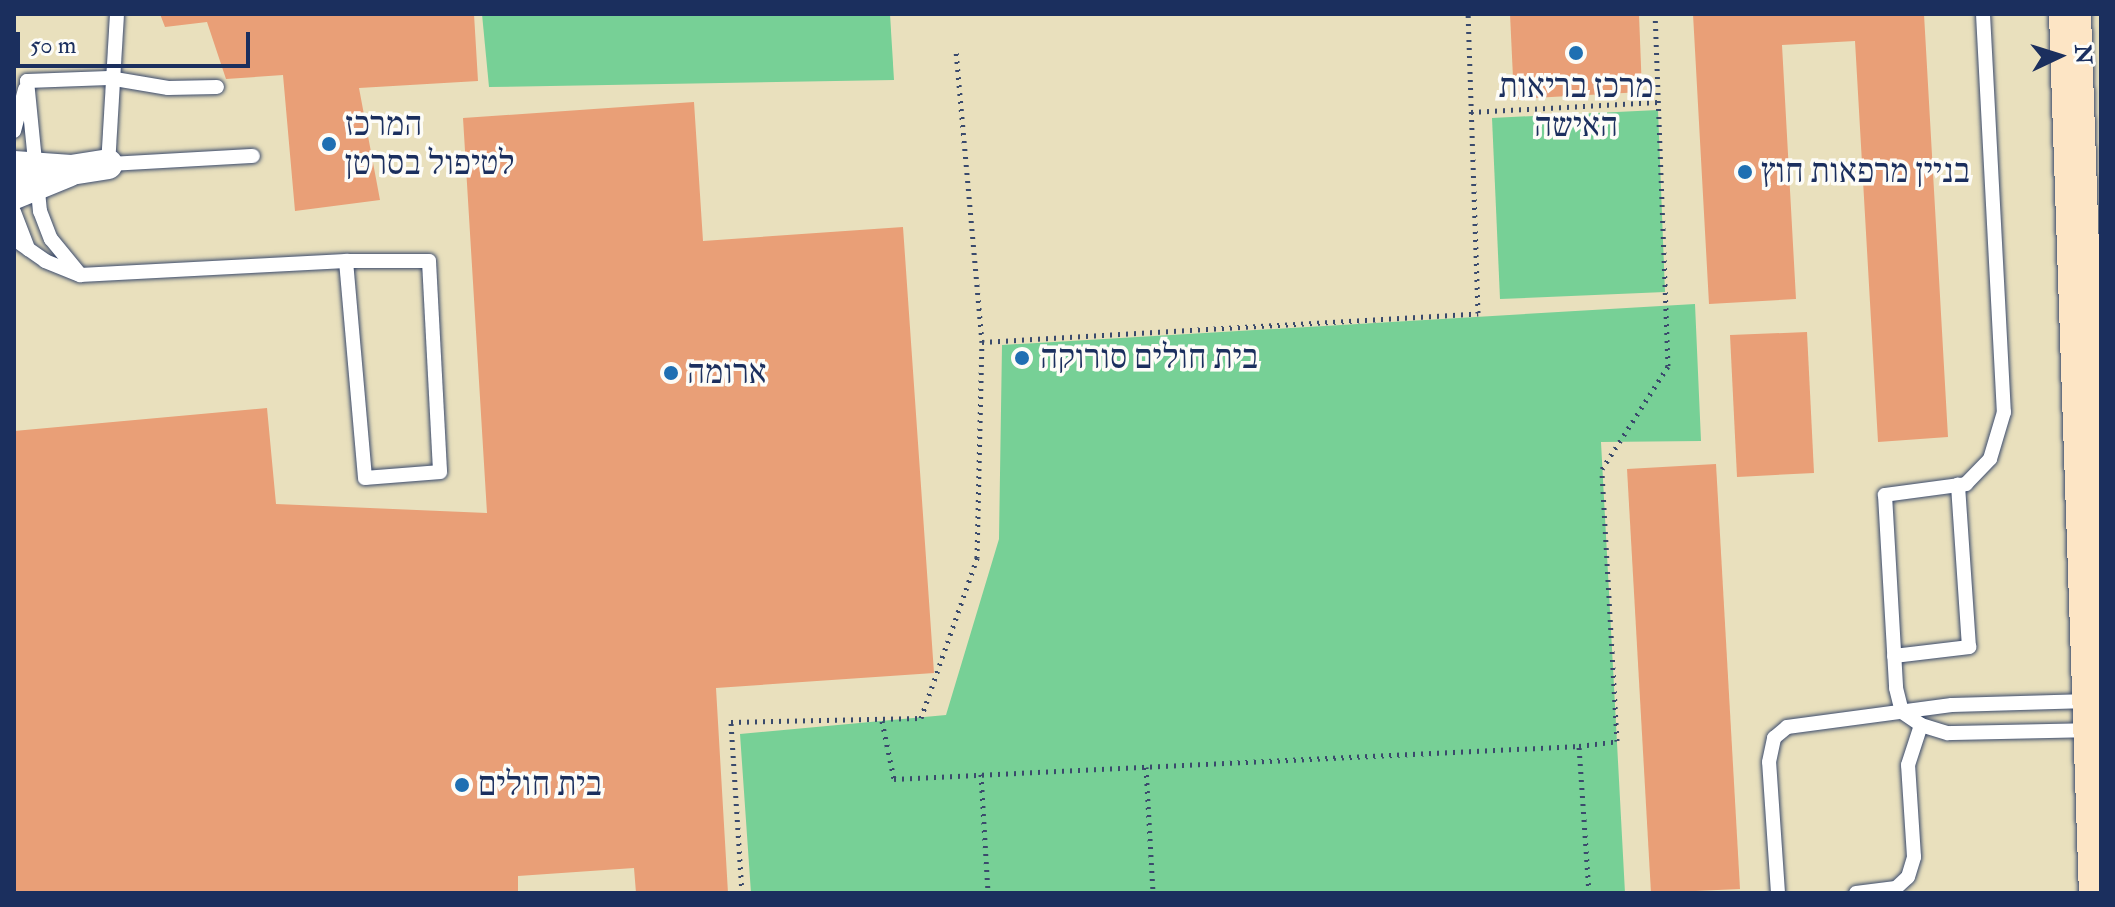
<!DOCTYPE html>
<html>
<head>
<meta charset="utf-8">
<style>
	body { margin:0 }
	#map { position:relative; width:2115px; height:907px; overflow:hidden; background:#e9e0bd; font-family:"IM FELL Double Pica","Frank Ruhl Libre",serif }
	div>[style] { position:absolute }
	.green>* { inset:0; background:#77d096 }
	.building>* { inset:0; background:#e99f77 }
	.path>* { height:5px; margin-top:-2.5px; transform-origin:0; background:repeating-linear-gradient(90deg,#3a4a6c 0 2px,transparent 0 8px) }
	.roads { filter:drop-shadow(0 0 2px #3a4a6c) drop-shadow(0 0 2px #3a4a6c) }
	.lane>* { height:14px; margin:-7px; padding:0 7px; transform-origin:7px; border-radius:7px; background:#fff }
	.street>* { height:30px; margin:-15px; padding:0 15px; transform-origin:15px; border-radius:15px; background:#fff }
	.secondary>* { height:42px; margin:-21px; padding:0 21px; transform-origin:21px; border-radius:21px; background:#fde5c5 }
	.dots>* { width:22px; height:22px; translate:-50% -50%; box-sizing:border-box; border:4px solid #fdfcf7; border-radius:50% }
	span { translate:-50% -50%; white-space:nowrap; text-align:center; line-height:1.15; -webkit-text-stroke:7px #fdfcf7; paint-order:stroke }
	.poi-label { font-size:34px; color:#1b2f5e }
	.left { translate:0 -50%; text-align:left }
	.frame { position:absolute; inset:0; border:16px solid #1b2f5e; pointer-events:none }
	.north { position:absolute; left:2019px; top:16px; width:80px; height:80px; -webkit-text-stroke:6px #fdfcf7; paint-order:stroke; rotate:86deg; font-size:22px; font-weight:700; line-height:32px; text-align:center; color:#1b2f5e }
	.north::after { content:''; display:block; margin:auto; width:28px; height:36px; background:#1b2f5e; clip-path:polygon(50% 0,100% 100%,50% 72%,0 100%) }
	.scale { position:absolute; left:16px; top:32px; width:234px; height:36px; box-sizing:border-box; border:4px solid #1b2f5e; border-top:0; padding-left:10px; font-size:24px; line-height:28px; white-space:nowrap; color:#1b2f5e; -webkit-text-stroke:6px #fdfcf7; paint-order:stroke }
</style>
</head>
<body>
<div id="map">
	<div class="green">
		<i style="clip-path:polygon(482px 14px,890px 14px,894px 80px,489px 87px)"></i>
		<i style="clip-path:polygon(1658px 110px,1665px 292px,1500px 299px,1492px 118px)"></i>
		<i style="clip-path:polygon(1695px 304px,1701px 441px,1601px 442px,1625px 893px,751px 893px,740px 734px,946px 715px,999px 539px,1002px 345px)"></i>
	</div>
	<div class="building">
		<i style="clip-path:polygon(160px 14px,474px 14px,478px 81px,359px 88px,380px 200px,295px 211px,283px 75px,226px 79px,207px 22px,165px 27px)"></i>
		<i style="clip-path:polygon(1510px 14px,1639px 14px,1642px 92px,1514px 99px)"></i>
		<i style="clip-path:polygon(1693px 14px,1924px 14px,1948px 437px,1878px 442px,1855px 41px,1782px 45px,1796px 299px,1709px 304px)"></i>
		<i style="clip-path:polygon(694px 102px,703px 241px,903px 227px,934px 673px,716px 688px,728px 893px,636px 893px,634px 868px,518px 876px,518px 893px,15px 893px,14px 431px,267px 408px,276px 504px,487px 513px,463px 118px)"></i>
		<i style="clip-path:polygon(1807px 332px,1814px 473px,1737px 477px,1730px 335px)"></i>
		<i style="clip-path:polygon(1716px 464px,1740px 889px,1651px 893px,1627px 469px)"></i>
	</div>
	<div class="path">
		<i style="left:1471px;top:112px;width:187px;rotate:-3.1deg"></i>
		<i style="left:982px;top:342px;width:497px;rotate:-3.3deg"></i>
		<i style="left:1478px;top:313px;width:299px;rotate:-91.9deg"></i>
		<i style="left:882px;top:721px;width:59px;rotate:78.3deg"></i>
		<i style="left:894px;top:779px;width:686px;rotate:-2.76deg"></i>
		<i style="left:1146px;top:767px;width:126px;rotate:86.8deg"></i>
		<i style="left:981px;top:774px;width:119px;rotate:86.6deg"></i>
		<i style="left:742px;top:893px;width:171px;rotate:-93.7deg"></i>
		<i style="left:731px;top:722px;width:190px;rotate:-1.2deg"></i>
		<i style="left:921px;top:718px;width:170px;rotate:-70.7deg"></i>
		<i style="left:977px;top:558px;width:216px;rotate:-88.7deg"></i>
		<i style="left:982px;top:342px;width:295px;rotate:-95.1deg"></i>
		<i style="left:1589px;top:893px;width:147px;rotate:-93.9deg"></i>
		<i style="left:1579px;top:746px;width:38px;rotate:-7deg"></i>
		<i style="left:1617px;top:741px;width:272px;rotate:-93.2deg"></i>
		<i style="left:1602px;top:469px;width:122px;rotate:-57.3deg"></i>
		<i style="left:1668px;top:366px;width:352px;rotate:-92.1deg"></i>
	</div>
	<div class="roads">
		<div class="lane">
			<i style="left:117px;top:14px;width:150px;rotate:93.4deg"></i>
			<i style="left:108px;top:164px;width:145px;rotate:-3.2deg"></i>
			<i style="left:1983px;top:14px;width:399px;rotate:87deg"></i>
			<i style="left:2004px;top:412px;width:49px;rotate:106.6deg"></i>
			<i style="left:1990px;top:459px;width:35px;rotate:134deg"></i>
			<i style="left:1966px;top:484px;width:82px;rotate:172.3deg"></i>
			<i style="left:1885px;top:495px;width:193px;rotate:86.7deg"></i>
			<i style="left:1896px;top:688px;width:25px;rotate:76deg"></i>
			<i style="left:1902px;top:712px;width:23px;rotate:34deg"></i>
			<i style="left:1921px;top:725px;width:28px;rotate:17deg"></i>
			<i style="left:1948px;top:733px;width:142px;rotate:-1.2deg"></i>
			<i style="left:27px;top:81px;width:131px;rotate:84.3deg"></i>
			<i style="left:40px;top:211px;width:30px;rotate:69deg"></i>
			<i style="left:51px;top:239px;width:43px;rotate:50.7deg"></i>
			<i style="left:27px;top:81px;width:82px;rotate:-2.1deg"></i>
			<i style="left:109px;top:78px;width:60px;rotate:9.6deg"></i>
			<i style="left:168px;top:88px;width:49px;rotate:-1.2deg"></i>
			<i style="left:14px;top:131px;width:43px;rotate:-75.3deg"></i>
			<i style="left:14px;top:212px;width:40px;rotate:69deg"></i>
			<i style="left:14px;top:239px;width:38px;rotate:35deg"></i>
			<i style="left:45px;top:261px;width:38px;rotate:22deg"></i>
			<i style="left:80px;top:275px;width:266px;rotate:-3deg"></i>
			<i style="left:346px;top:261px;width:83px"></i>
			<i style="left:429px;top:261px;width:211px;rotate:87deg"></i>
			<i style="left:440px;top:472px;width:75px;rotate:175.4deg"></i>
			<i style="left:365px;top:478px;width:218px;rotate:-95deg"></i>
			<i style="left:1894px;top:656px;width:76px;rotate:-6.8deg"></i>
			<i style="left:1969px;top:647px;width:163px;rotate:-93.9deg"></i>
			<i style="left:1778px;top:893px;width:131px;rotate:-93.9deg"></i>
			<i style="left:1769px;top:762px;width:25px;rotate:-78deg"></i>
			<i style="left:1774px;top:738px;width:17px;rotate:-40deg"></i>
			<i style="left:1787px;top:727px;width:166px;rotate:-7.6deg"></i>
			<i style="left:1952px;top:705px;width:137px;rotate:-1.7deg"></i>
			<i style="left:1856px;top:893px;width:40px;rotate:-7.1deg"></i>
			<i style="left:1896px;top:888px;width:16px;rotate:-43deg"></i>
			<i style="left:1908px;top:877px;width:21px;rotate:-73deg"></i>
			<i style="left:1914px;top:857px;width:92px;rotate:-93.7deg"></i>
			<i style="left:1908px;top:765px;width:42px;rotate:-72deg"></i>
		</div>
		<div class="street">
			<i style="left:14px;top:166px;width:57px;rotate:4deg"></i>
			<i style="left:71px;top:170px;width:37px;rotate:-9deg"></i>
			<i style="left:14px;top:194px;width:58px;rotate:-22.2deg"></i>
		</div>
		<div class="secondary">
			<i style="left:2070px;top:14px;width:880px;rotate:88.05deg"></i>
		</div>
	</div>
	<div class="dots">
		<i style="left:1576px;top:53px;background:#1f6fb2"></i>
		<i style="left:329px;top:144px;background:#1f6fb2"></i>
		<i style="left:1745px;top:172px;background:#1f6fb2"></i>
		<i style="left:1022px;top:358px;background:#1f6fb2"></i>
		<i style="left:671px;top:373px;background:#1f6fb2"></i>
		<i style="left:462px;top:785px;background:#1f6fb2"></i>
	</div>
	<div class="poi-label">
		<span style="left:1576px;top:106px">מרכז בריאות<br>האישה</span>
		<span class="left" style="left:345px;top:144px">המרכז<br>לטיפול בסרטן</span>
		<span class="left" style="left:1761px;top:172px">בניין מרפאות חוץ</span>
		<span class="left" style="left:1040px;top:358px">בית חולים סורוקה</span>
		<span class="left" style="left:687px;top:373px">ארומה</span>
		<span class="left" style="left:478px;top:785px">בית חולים</span>
	</div>
	<div class="frame"></div>
	<div class="north">N</div>
	<div class="scale">50 m</div>
</div>
</body>
</html>
